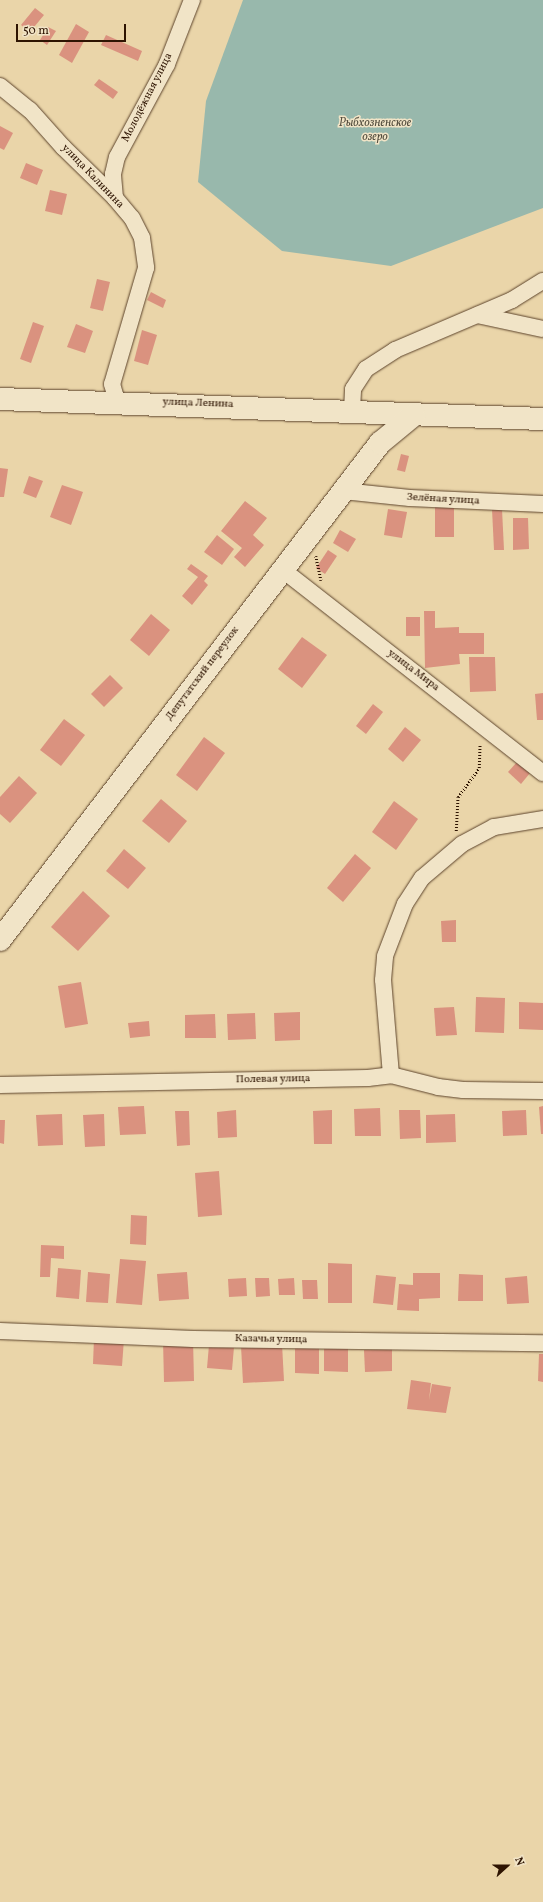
<!DOCTYPE html>
<html>
<head>
<meta charset="utf-8">
<style>
	body { margin:0 }
	#map { position:relative; width:543px; height:1902px; overflow:hidden; background:#ead5a9; font-family:Vollkorn,serif }
	div>[style] { position:absolute }
	.water>* { inset:0; background:#98b8ac }
	.building>* { inset:0; background:#da927f }
	.path>* { height:2.5px; margin-top:-1.25px; transform-origin:0; background:repeating-linear-gradient(90deg,#2e1402 0 1px,transparent 0 3px) }
	.roads { filter:drop-shadow(0 0 1px #5d442c) drop-shadow(0 0 1px #5d442c) }
	.street>* { height:16px; margin:-8px; padding:0 8px; transform-origin:8px; border-radius:8px; background:#f1e4c7 }
	.secondary>* { height:22px; margin:-11px; padding:0 11px; transform-origin:11px; border-radius:11px; background:#f1e4c7 }
	span { translate:-50% -50%; white-space:nowrap; text-align:center; line-height:1.15; -webkit-text-stroke:3px #f1e4c7; paint-order:stroke }
	.street-label { font-size:11px; color:#2e1402 }
	.water-label { font-size:12px; color:#534d3e; font-style:italic }
	.north { position:absolute; left:487px; top:1846px; width:40px; height:40px; -webkit-text-stroke:3px #f1e4c7; paint-order:stroke; rotate:69deg; font-size:11px; font-weight:700; line-height:16px; text-align:center; color:#2e1402 }
	.north::after { content:''; display:block; margin:auto; width:14px; height:18px; background:#2e1402; clip-path:polygon(50% 0,100% 100%,50% 72%,0 100%) }
	.scale { position:absolute; left:16px; top:24px; width:110px; height:18px; box-sizing:border-box; border:2px solid #2e1402; border-top:0; padding-left:5px; font-size:12px; line-height:14px; white-space:nowrap; color:#2e1402; -webkit-text-stroke:3px #f1e4c7; paint-order:stroke }
</style>
</head>
<body>
<div id="map">
	<div class="water">
		<i style="clip-path:polygon(243px 0,543px 0,543px 208px,391px 266px,282px 251px,198px 182px,206px 101px)"></i>
	</div>
	<div class="building">
		<i style="clip-path:polygon(35px 8px,44px 15px,30px 32px,21px 25px)"></i>
		<i style="clip-path:polygon(76px 24px,89px 32px,72px 63px,59px 55px)"></i>
		<i style="clip-path:polygon(48px 27px,56px 31px,47px 45px,40px 40px)"></i>
		<i style="clip-path:polygon(106px 35px,142px 51px,138px 61px,101px 45px)"></i>
		<i style="clip-path:polygon(99px 79px,118px 92px,113px 99px,94px 85px)"></i>
		<i style="clip-path:polygon(0 126px,13px 133px,4px 150px,0 148px)"></i>
		<i style="clip-path:polygon(26px 163px,43px 170px,37px 185px,20px 178px)"></i>
		<i style="clip-path:polygon(50px 190px,67px 194px,62px 215px,45px 211px)"></i>
		<i style="clip-path:polygon(97px 279px,110px 282px,103px 311px,90px 308px)"></i>
		<i style="clip-path:polygon(151px 292px,166px 300px,163px 308px,147px 300px)"></i>
		<i style="clip-path:polygon(33px 322px,44px 326px,31px 363px,20px 359px)"></i>
		<i style="clip-path:polygon(76px 324px,93px 331px,85px 353px,67px 347px)"></i>
		<i style="clip-path:polygon(142px 330px,157px 335px,148px 365px,134px 361px)"></i>
		<i style="clip-path:polygon(401px 454px,409px 456px,405px 472px,397px 470px)"></i>
		<i style="clip-path:polygon(0 468px,8px 469px,4px 497px,0 497px)"></i>
		<i style="clip-path:polygon(29px 476px,43px 481px,36px 498px,23px 493px)"></i>
		<i style="clip-path:polygon(62px 485px,83px 492px,71px 525px,50px 517px)"></i>
		<i style="clip-path:polygon(245px 501px,267px 518px,253px 535px,264px 545px,245px 567px,234px 557px,242px 548px,221px 531px)"></i>
		<i style="clip-path:polygon(435px 506px,454px 507px,454px 537px,435px 537px)"></i>
		<i style="clip-path:polygon(388px 509px,407px 512px,402px 538px,384px 535px)"></i>
		<i style="clip-path:polygon(492px 509px,502px 509px,504px 550px,494px 550px)"></i>
		<i style="clip-path:polygon(513px 518px,528px 518px,529px 549px,513px 550px)"></i>
		<i style="clip-path:polygon(340px 530px,356px 539px,348px 552px,333px 543px)"></i>
		<i style="clip-path:polygon(217px 535px,234px 549px,222px 565px,204px 552px)"></i>
		<i style="clip-path:polygon(328px 550px,337px 556px,325px 574px,316px 568px)"></i>
		<i style="clip-path:polygon(191px 564px,208px 576px,204px 581px,208px 585px,192px 605px,182px 596px,198px 577px,187px 569px)"></i>
		<i style="clip-path:polygon(424px 611px,435px 611px,435px 628px,459px 627px,459px 633px,484px 633px,484px 654px,459px 654px,460px 664px,425px 668px)"></i>
		<i style="clip-path:polygon(151px 614px,170px 630px,149px 656px,130px 640px)"></i>
		<i style="clip-path:polygon(406px 617px,420px 617px,420px 636px,406px 636px)"></i>
		<i style="clip-path:polygon(302px 637px,327px 655px,302px 688px,278px 669px)"></i>
		<i style="clip-path:polygon(469px 657px,495px 657px,496px 691px,470px 692px)"></i>
		<i style="clip-path:polygon(110px 675px,123px 688px,104px 707px,91px 694px)"></i>
		<i style="clip-path:polygon(543px 693px,543px 720px,537px 720px,535px 694px)"></i>
		<i style="clip-path:polygon(373px 704px,383px 712px,366px 734px,356px 726px)"></i>
		<i style="clip-path:polygon(64px 719px,85px 735px,61px 766px,40px 750px)"></i>
		<i style="clip-path:polygon(405px 727px,421px 740px,403px 762px,388px 749px)"></i>
		<i style="clip-path:polygon(204px 737px,225px 753px,197px 791px,176px 775px)"></i>
		<i style="clip-path:polygon(517px 762px,530px 773px,521px 784px,508px 772px)"></i>
		<i style="clip-path:polygon(19px 776px,37px 793px,10px 823px,0 814px,0 797px)"></i>
		<i style="clip-path:polygon(161px 799px,187px 821px,169px 843px,142px 821px)"></i>
		<i style="clip-path:polygon(394px 801px,418px 819px,396px 850px,372px 832px)"></i>
		<i style="clip-path:polygon(124px 849px,146px 868px,128px 889px,106px 871px)"></i>
		<i style="clip-path:polygon(355px 854px,371px 868px,343px 902px,327px 888px)"></i>
		<i style="clip-path:polygon(83px 891px,110px 916px,78px 951px,51px 927px)"></i>
		<i style="clip-path:polygon(456px 920px,456px 942px,442px 942px,441px 921px)"></i>
		<i style="clip-path:polygon(81px 982px,88px 1024px,65px 1028px,58px 986px)"></i>
		<i style="clip-path:polygon(476px 997px,505px 998px,504px 1033px,475px 1032px)"></i>
		<i style="clip-path:polygon(519px 1002px,543px 1003px,543px 1030px,519px 1029px)"></i>
		<i style="clip-path:polygon(454px 1007px,457px 1035px,436px 1036px,434px 1008px)"></i>
		<i style="clip-path:polygon(300px 1012px,300px 1040px,275px 1041px,274px 1013px)"></i>
		<i style="clip-path:polygon(255px 1013px,256px 1039px,228px 1040px,227px 1014px)"></i>
		<i style="clip-path:polygon(215px 1014px,216px 1038px,185px 1038px,185px 1015px)"></i>
		<i style="clip-path:polygon(149px 1021px,150px 1036px,130px 1038px,128px 1023px)"></i>
		<i style="clip-path:polygon(144px 1106px,146px 1134px,120px 1135px,118px 1107px)"></i>
		<i style="clip-path:polygon(543px 1106px,543px 1134px,541px 1134px,539px 1107px)"></i>
		<i style="clip-path:polygon(380px 1108px,381px 1136px,355px 1136px,354px 1109px)"></i>
		<i style="clip-path:polygon(236px 1110px,237px 1137px,218px 1138px,217px 1112px)"></i>
		<i style="clip-path:polygon(332px 1110px,332px 1144px,314px 1144px,313px 1111px)"></i>
		<i style="clip-path:polygon(399px 1110px,420px 1110px,421px 1138px,400px 1139px)"></i>
		<i style="clip-path:polygon(526px 1110px,527px 1135px,503px 1136px,502px 1111px)"></i>
		<i style="clip-path:polygon(175px 1111px,189px 1111px,190px 1145px,177px 1146px)"></i>
		<i style="clip-path:polygon(62px 1114px,63px 1145px,38px 1146px,36px 1115px)"></i>
		<i style="clip-path:polygon(104px 1114px,105px 1146px,85px 1147px,83px 1115px)"></i>
		<i style="clip-path:polygon(455px 1114px,456px 1142px,426px 1143px,426px 1115px)"></i>
		<i style="clip-path:polygon(0 1120px,5px 1120px,4px 1144px,0 1143px)"></i>
		<i style="clip-path:polygon(219px 1171px,222px 1215px,198px 1217px,195px 1173px)"></i>
		<i style="clip-path:polygon(131px 1215px,147px 1216px,146px 1245px,130px 1244px)"></i>
		<i style="clip-path:polygon(41px 1245px,64px 1246px,64px 1259px,51px 1258px,50px 1277px,40px 1277px)"></i>
		<i style="clip-path:polygon(120px 1259px,146px 1261px,142px 1305px,116px 1303px)"></i>
		<i style="clip-path:polygon(328px 1263px,352px 1264px,352px 1303px,328px 1303px)"></i>
		<i style="clip-path:polygon(58px 1268px,81px 1270px,79px 1299px,56px 1297px)"></i>
		<i style="clip-path:polygon(88px 1272px,110px 1274px,108px 1303px,86px 1302px)"></i>
		<i style="clip-path:polygon(187px 1272px,189px 1299px,159px 1301px,157px 1274px)"></i>
		<i style="clip-path:polygon(413px 1273px,440px 1273px,440px 1298px,419px 1299px,419px 1311px,397px 1310px,399px 1284px,413px 1285px)"></i>
		<i style="clip-path:polygon(459px 1274px,483px 1275px,483px 1301px,458px 1301px)"></i>
		<i style="clip-path:polygon(376px 1275px,396px 1277px,393px 1305px,373px 1303px)"></i>
		<i style="clip-path:polygon(527px 1276px,529px 1303px,507px 1304px,505px 1278px)"></i>
		<i style="clip-path:polygon(246px 1278px,247px 1296px,229px 1297px,228px 1279px)"></i>
		<i style="clip-path:polygon(255px 1278px,269px 1278px,270px 1296px,256px 1297px)"></i>
		<i style="clip-path:polygon(294px 1278px,295px 1295px,279px 1295px,278px 1279px)"></i>
		<i style="clip-path:polygon(302px 1280px,317px 1280px,318px 1299px,303px 1299px)"></i>
		<i style="clip-path:polygon(94px 1338px,124px 1339px,122px 1366px,93px 1364px)"></i>
		<i style="clip-path:polygon(193px 1339px,194px 1381px,164px 1382px,163px 1340px)"></i>
		<i style="clip-path:polygon(282px 1344px,284px 1381px,243px 1383px,241px 1346px)"></i>
		<i style="clip-path:polygon(295px 1344px,319px 1345px,319px 1374px,295px 1373px)"></i>
		<i style="clip-path:polygon(209px 1345px,234px 1347px,232px 1370px,207px 1368px)"></i>
		<i style="clip-path:polygon(324px 1346px,348px 1347px,348px 1372px,324px 1371px)"></i>
		<i style="clip-path:polygon(392px 1349px,392px 1371px,365px 1372px,364px 1350px)"></i>
		<i style="clip-path:polygon(539px 1354px,543px 1354px,543px 1382px,538px 1381px)"></i>
		<i style="clip-path:polygon(411px 1380px,431px 1383px,429px 1400px,432px 1384px,451px 1387px,446px 1413px,407px 1409px)"></i>
	</div>
	<div class="path">
		<i style="left:316px;top:556px;width:25px;rotate:78deg"></i>
		<i style="left:456px;top:831px;width:34px;rotate:-87deg"></i>
		<i style="left:458px;top:797px;width:36px;rotate:-54deg"></i>
		<i style="left:479px;top:768px;width:24px;rotate:-88deg"></i>
	</div>
	<div class="roads">
		<div class="street">
			<i style="left:0;top:86px;width:38px;rotate:39deg"></i>
			<i style="left:30px;top:110px;width:50px;rotate:48.3deg"></i>
			<i style="left:63px;top:147px;width:73px;rotate:44.4deg"></i>
			<i style="left:115px;top:198px;width:26px;rotate:50deg"></i>
			<i style="left:132px;top:218px;width:22px;rotate:63deg"></i>
			<i style="left:142px;top:238px;width:30px;rotate:82deg"></i>
			<i style="left:146px;top:268px;width:121px;rotate:106.3deg"></i>
			<i style="left:112px;top:384px;width:19px;rotate:74deg"></i>
			<i style="left:115px;top:198px;width:24px;rotate:-95deg"></i>
			<i style="left:113px;top:174px;width:17px;rotate:-77deg"></i>
			<i style="left:117px;top:157px;width:106px;rotate:-61.7deg"></i>
			<i style="left:167px;top:64px;width:69px;rotate:-68.7deg"></i>
			<i style="left:478px;top:315px;width:66px;rotate:12.2deg"></i>
			<i style="left:352px;top:410px;width:21px;rotate:-87deg"></i>
			<i style="left:353px;top:389px;width:24px;rotate:-57deg"></i>
			<i style="left:366px;top:369px;width:35px;rotate:-33deg"></i>
			<i style="left:395px;top:350px;width:127px;rotate:-23.1deg"></i>
			<i style="left:512px;top:300px;width:36px;rotate:-32deg"></i>
			<i style="left:343px;top:491px;width:67px;rotate:6deg"></i>
			<i style="left:410px;top:498px;width:133px;rotate:2.6deg"></i>
			<i style="left:283px;top:570px;width:330px;rotate:38deg"></i>
			<i style="left:391px;top:1075px;width:95px;rotate:-94.8deg"></i>
			<i style="left:383px;top:980px;width:24px;rotate:-85deg"></i>
			<i style="left:385px;top:956px;width:56px;rotate:-69deg"></i>
			<i style="left:405px;top:904px;width:31px;rotate:-57deg"></i>
			<i style="left:422px;top:878px;width:52px;rotate:-40.4deg"></i>
			<i style="left:462px;top:844px;width:36px;rotate:-28deg"></i>
			<i style="left:494px;top:827px;width:50px;rotate:-9.3deg"></i>
			<i style="left:0;top:1085px;width:368px;rotate:-1.1deg"></i>
			<i style="left:368px;top:1078px;width:23px;rotate:-7deg"></i>
			<i style="left:391px;top:1075px;width:49px;rotate:14.3deg"></i>
			<i style="left:438px;top:1087px;width:25px;rotate:7deg"></i>
			<i style="left:463px;top:1090px;width:80px;rotate:0.7deg"></i>
			<i style="left:0;top:1331px;width:193px;rotate:2.4deg"></i>
			<i style="left:193px;top:1339px;width:350px;rotate:0.7deg"></i>
		</div>
		<div class="secondary">
			<i style="left:0;top:399px;width:543px;rotate:2.11deg"></i>
			<i style="left:0;top:940px;width:626px;rotate:-52.6deg"></i>
			<i style="left:380px;top:443px;width:44px;rotate:-39.5deg"></i>
		</div>
	</div>
	<div class="street-label">
		<span style="left:148px;top:98px;rotate:-63deg">Молодёжная улица</span>
		<span style="left:92px;top:177px;rotate:46deg">улица Калинина</span>
		<span style="left:198px;top:404px;rotate:2deg">улица Ленина</span>
		<span style="left:443px;top:500px;rotate:3deg">Зелёная улица</span>
		<span style="left:413px;top:671px;rotate:37deg">улица Мира</span>
		<span style="left:203px;top:674px;rotate:-53deg">Депутатский переулок</span>
		<span style="left:273px;top:1080px;rotate:-1deg">Полевая улица</span>
		<span style="left:271px;top:1340px;rotate:1deg">Казачья улица</span>
	</div>
	<div class="water-label">
		<span style="left:375px;top:131px">Рыбхозненское<br>озеро</span>
	</div>
	<div class="north">N</div>
	<div class="scale">50 m</div>
</div>
</body>
</html>
